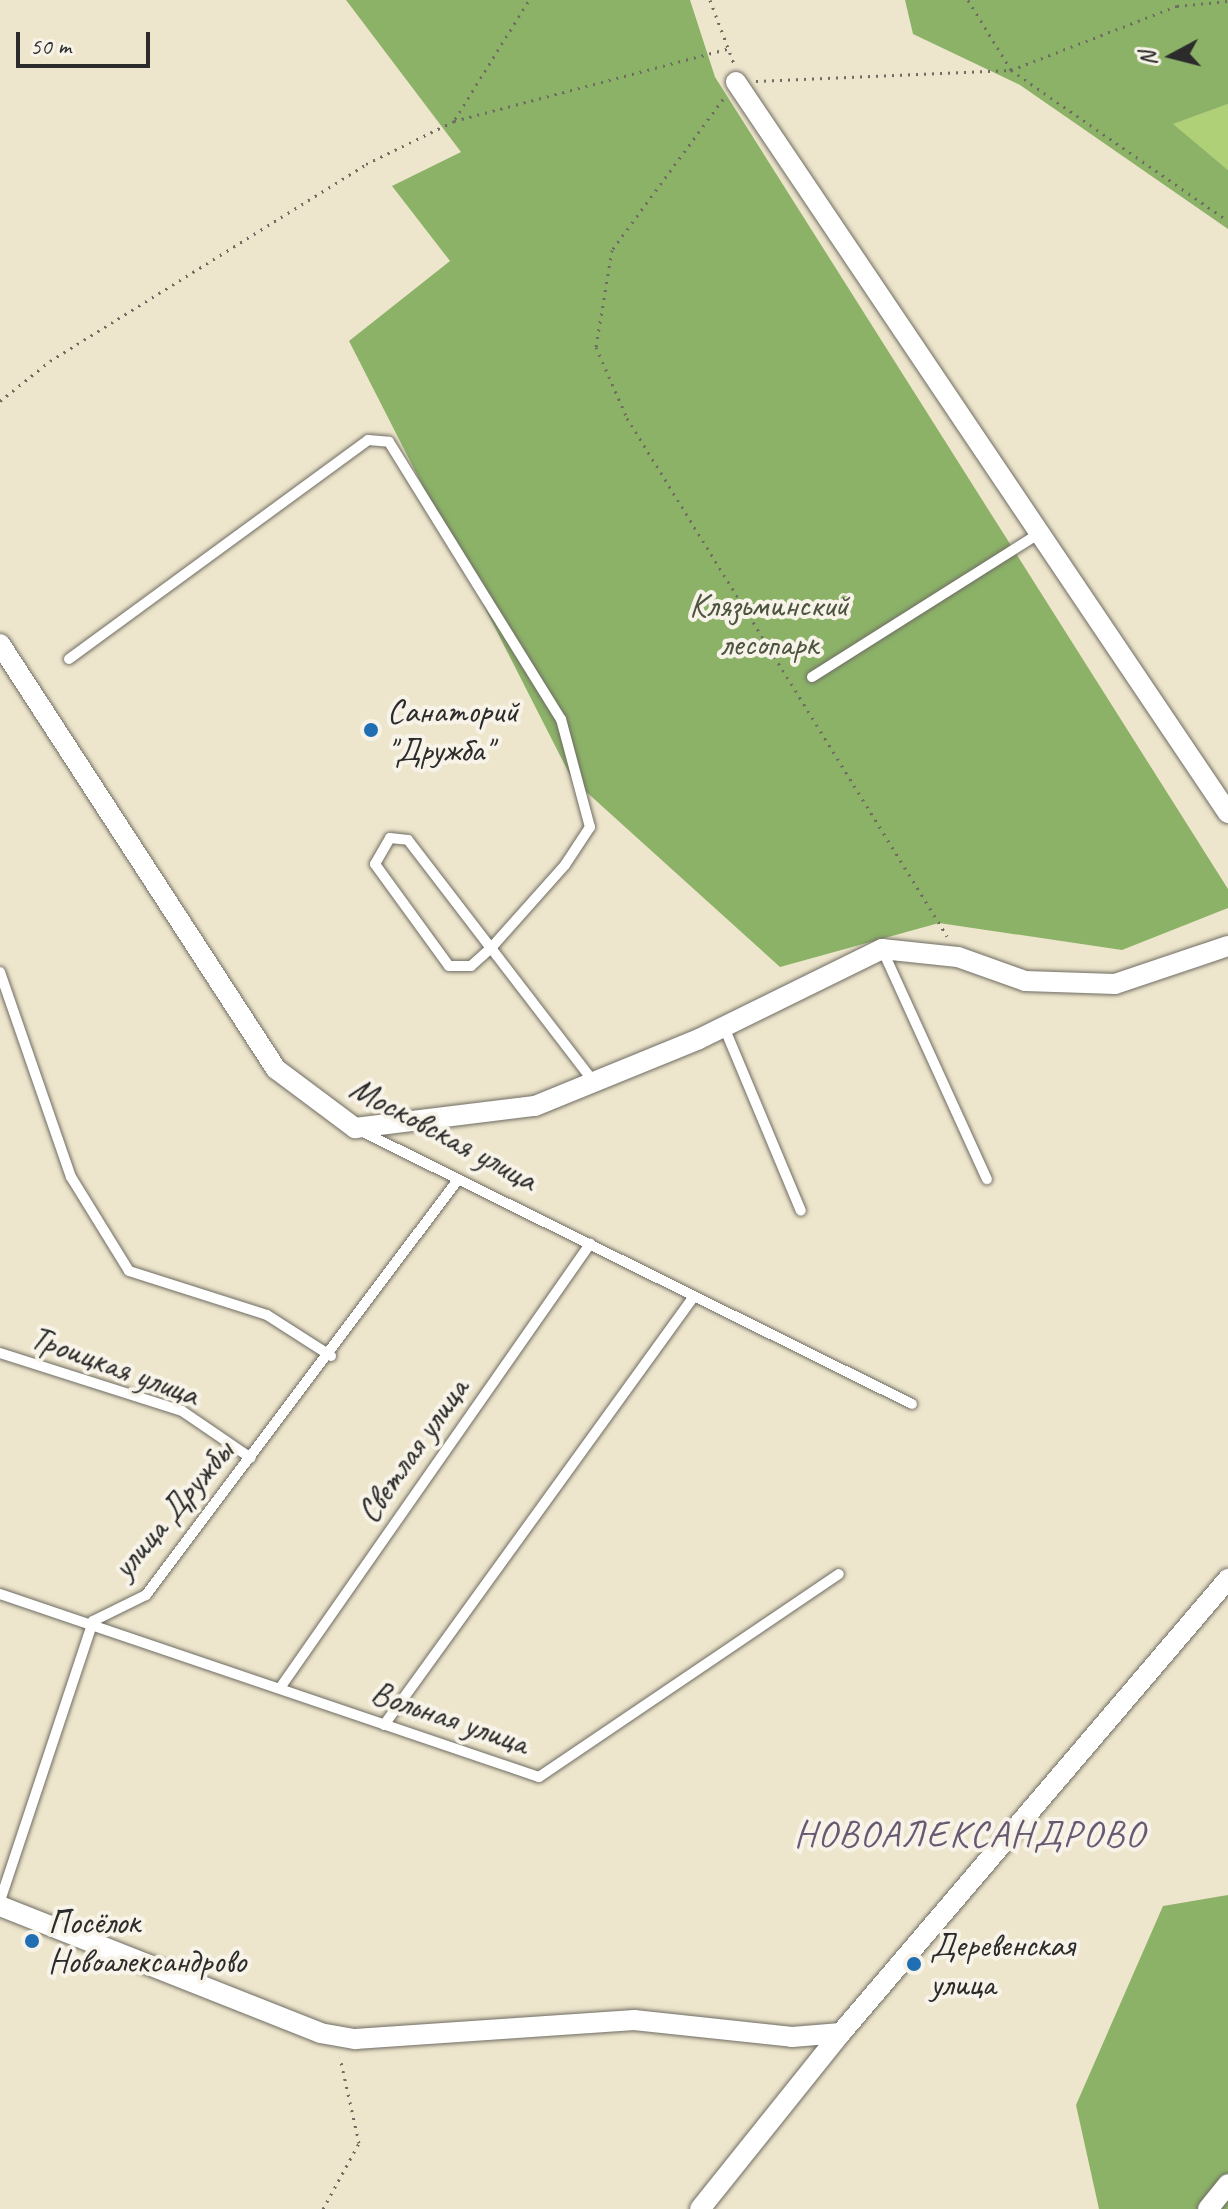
<!DOCTYPE html>
<html>
<head>
<meta charset="utf-8">
<style>
	body { margin:0 }
	#map { position:relative; width:1228px; height:2209px; overflow:hidden; background:#eee6cc; font-family:Caveat,sans-serif }
	div>[style] { position:absolute }
	.green>* { inset:0; background:#b0d078 }
	.forest>* { inset:0; background:#8cb268 }
	.path>* { height:3px; margin-top:-1.5px; transform-origin:0; background:repeating-linear-gradient(90deg,#6f6c63 0 2px,transparent 0 8px) }
	.roads { filter:drop-shadow(0 0 2px #6f6c63) drop-shadow(0 0 2px #6f6c63) }
	.lane>* { height:10px; margin:-5px; padding:0 5px; transform-origin:5px; border-radius:5px; background:#fff }
	.street>* { height:20px; margin:-10px; padding:0 10px; transform-origin:10px; border-radius:10px; background:#fff }
	.dots>* { width:22px; height:22px; translate:-50% -50%; box-sizing:border-box; border:4px solid #f7f3e8; border-radius:50% }
	span { translate:-50% -50%; white-space:nowrap; text-align:center; line-height:1.15; -webkit-text-stroke:8px #f7f3e8; paint-order:stroke }
	.park-label { font-size:34px; color:#4c543e }
	.poi-label { font-size:34px; color:#2b2b2b }
	.left { translate:0 -50%; text-align:left }
	.street-label { font-size:34px; color:#2b2b2b }
	.quarter-label { font-size:38px; color:#685972; letter-spacing:2px }
	.north { position:absolute; left:1132px; top:16px; width:80px; height:80px; -webkit-text-stroke:6px #f7f3e8; paint-order:stroke; rotate:263deg; font-size:22px; font-weight:700; line-height:32px; text-align:center; color:#2b2b2b }
	.north::after { content:''; display:block; margin:auto; width:28px; height:36px; background:#2b2b2b; clip-path:polygon(50% 0,100% 100%,50% 72%,0 100%) }
	.scale { position:absolute; left:16px; top:32px; width:134px; height:36px; box-sizing:border-box; border:4px solid #2b2b2b; border-top:0; padding-left:10px; font-size:24px; line-height:28px; white-space:nowrap; color:#2b2b2b; -webkit-text-stroke:6px #f7f3e8; paint-order:stroke }
</style>
</head>
<body>
<div id="map">
	<div class="green">
		<i style="clip-path:polygon(1228px 104px,1228px 170px,1172px 124px)"></i>
	</div>
	<div class="forest">
		<i style="clip-path:polygon(346px 0,690px 0,715px 77px,1228px 889px,1228px 908px,1122px 950px,939px 923px,780px 967px,572px 779px,349px 341px,450px 261px,392px 186px,461px 152px)"></i>
		<i style="clip-path:polygon(905px 0,1228px 0,1228px 104px,1173px 124px,1228px 170px,1228px 229px,1020px 85px,913px 34px)"></i>
		<i style="clip-path:polygon(1228px 1895px,1228px 2209px,1099px 2209px,1076px 2105px,1163px 1906px)"></i>
	</div>
	<div class="path">
		<i style="left:710px;top:0;width:68px;rotate:69.4deg"></i>
		<i style="left:968px;top:0;width:82px;rotate:58.4deg"></i>
		<i style="left:1011px;top:70px;width:178px;rotate:-21.1deg"></i>
		<i style="left:1177px;top:6px;width:51px;rotate:-5.6deg"></i>
		<i style="left:756px;top:81px;width:255px;rotate:-2.5deg"></i>
		<i style="left:1011px;top:70px;width:264px;rotate:34.8deg"></i>
		<i style="left:723px;top:99px;width:187px;rotate:126.3deg"></i>
		<i style="left:612px;top:250px;width:98px;rotate:99.4deg"></i>
		<i style="left:596px;top:347px;width:77px;rotate:66.4deg"></i>
		<i style="left:627px;top:418px;width:609px;rotate:58.29deg"></i>
		<i style="left:455px;top:119px;width:140px;rotate:-58.1deg"></i>
		<i style="left:0;top:401px;width:64px;rotate:-38.7deg"></i>
		<i style="left:50px;top:361px;width:372px;rotate:-31.9deg"></i>
		<i style="left:366px;top:164px;width:98px;rotate:-26deg"></i>
		<i style="left:454px;top:121px;width:285px;rotate:-14.8deg"></i>
		<i style="left:323px;top:2209px;width:75px;rotate:-61.4deg"></i>
		<i style="left:359px;top:2143px;width:88px;rotate:-102.5deg"></i>
	</div>
	<div class="roads">
		<div class="lane">
			<i style="left:69px;top:659px;width:371px;rotate:-36.2deg"></i>
			<i style="left:368px;top:440px;width:21px;rotate:5deg"></i>
			<i style="left:389px;top:442px;width:326px;rotate:58.2deg"></i>
			<i style="left:561px;top:719px;width:112px;rotate:75deg"></i>
			<i style="left:590px;top:827px;width:45px;rotate:123.3deg"></i>
			<i style="left:565px;top:865px;width:111px;rotate:131.7deg"></i>
			<i style="left:491px;top:948px;width:27px;rotate:138deg"></i>
			<i style="left:471px;top:966px;width:22px;rotate:180deg"></i>
			<i style="left:449px;top:966px;width:126px;rotate:-126deg"></i>
			<i style="left:375px;top:864px;width:30px;rotate:-60deg"></i>
			<i style="left:390px;top:838px;width:18px;rotate:6deg"></i>
			<i style="left:408px;top:840px;width:136px;rotate:52.5deg"></i>
			<i style="left:491px;top:948px;width:169px;rotate:52.5deg"></i>
			<i style="left:812px;top:677px;width:270px;rotate:-32.3deg"></i>
			<i style="left:882px;top:949px;width:253px;rotate:65.5deg"></i>
			<i style="left:0;top:972px;width:217px;rotate:70.9deg"></i>
			<i style="left:71px;top:1177px;width:110px;rotate:58.3deg"></i>
			<i style="left:129px;top:1271px;width:145px;rotate:17.7deg"></i>
			<i style="left:267px;top:1315px;width:76px;rotate:32.6deg"></i>
			<i style="left:724px;top:1027px;width:199px;rotate:67.3deg"></i>
			<i style="left:359px;top:1130px;width:617px;rotate:26.36deg"></i>
			<i style="left:0;top:1353px;width:191px;rotate:17.7deg"></i>
			<i style="left:182px;top:1411px;width:83px;rotate:34.3deg"></i>
			<i style="left:0;top:1594px;width:569px;rotate:18.75deg"></i>
			<i style="left:539px;top:1777px;width:362px;rotate:-34.1deg"></i>
			<i style="left:280px;top:1688px;width:542px;rotate:-55.08deg"></i>
			<i style="left:384px;top:1725px;width:526px;rotate:-54.13deg"></i>
			<i style="left:0;top:1901px;width:295px;rotate:-71.6deg"></i>
			<i style="left:93px;top:1621px;width:59px;rotate:-26.1deg"></i>
			<i style="left:146px;top:1595px;width:518px;rotate:-53.09deg"></i>
		</div>
		<div class="street">
			<i style="left:736px;top:82px;width:881px;rotate:56.06deg"></i>
			<i style="left:0;top:644px;width:507px;rotate:57deg"></i>
			<i style="left:276px;top:1069px;width:99px;rotate:36.8deg"></i>
			<i style="left:355px;top:1128px;width:181px;rotate:-7deg"></i>
			<i style="left:535px;top:1106px;width:177px;rotate:-22.2deg"></i>
			<i style="left:699px;top:1039px;width:204px;rotate:-26.2deg"></i>
			<i style="left:882px;top:949px;width:76px;rotate:6deg"></i>
			<i style="left:958px;top:957px;width:71px;rotate:19.7deg"></i>
			<i style="left:1025px;top:981px;width:90px;rotate:1.9deg"></i>
			<i style="left:1115px;top:984px;width:119px;rotate:-18.6deg"></i>
			<i style="left:0;top:1906px;width:344px;rotate:21.6deg"></i>
			<i style="left:320px;top:2033px;width:36px;rotate:10deg"></i>
			<i style="left:355px;top:2039px;width:280px;rotate:-3.9deg"></i>
			<i style="left:634px;top:2020px;width:159px;rotate:6.1deg"></i>
			<i style="left:792px;top:2037px;width:49px;rotate:-4.7deg"></i>
			<i style="left:841px;top:2033px;width:597px;rotate:-49.55deg"></i>
			<i style="left:700px;top:2209px;width:226px;rotate:-51.3deg"></i>
			<i style="left:1208px;top:2209px;width:32px;rotate:-51deg"></i>
		</div>
	</div>
	<div class="dots">
		<i style="left:371px;top:730px;background:#1f6fb2"></i>
		<i style="left:32px;top:1941px;background:#1f6fb2"></i>
		<i style="left:914px;top:1964px;background:#1f6fb2"></i>
	</div>
	<div class="park-label">
		<span style="left:769px;top:624px">Клязьминский<br>лесопарк</span>
	</div>
	<div class="poi-label">
		<span class="left" style="left:387px;top:730px">Санаторий<br>"Дружба"</span>
		<span class="left" style="left:48px;top:1941px">Посёлок<br>Новоалександрово</span>
		<span class="left" style="left:930px;top:1964px">Деревенская<br>улица</span>
	</div>
	<div class="street-label">
		<span style="left:444px;top:1133px;rotate:28deg">Московская улица</span>
		<span style="left:115px;top:1365px;rotate:20deg">Троицкая улица</span>
		<span style="left:412px;top:1450px;rotate:-55deg">Светлая улица</span>
		<span style="left:172px;top:1509px;rotate:-50deg">улица Дружбы</span>
		<span style="left:450px;top:1717px;rotate:19deg">Вольная улица</span>
	</div>
	<div class="quarter-label">
		<span style="left:970px;top:1834px">НОВОАЛЕКСАНДРОВО</span>
	</div>
	<div class="north">N</div>
	<div class="scale">50 m</div>
</div>
</body>
</html>
